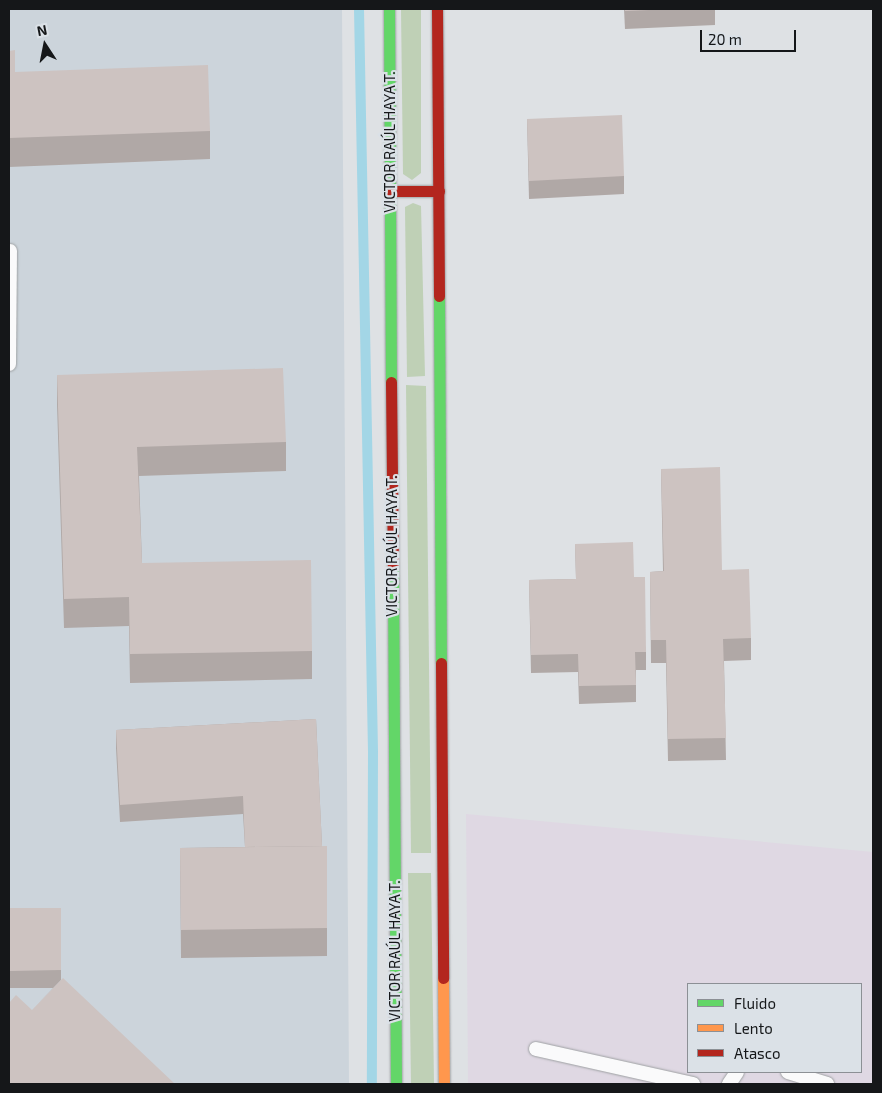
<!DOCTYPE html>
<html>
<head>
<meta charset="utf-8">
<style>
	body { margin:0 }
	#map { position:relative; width:882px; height:1093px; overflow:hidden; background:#dee1e4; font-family:"Exo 2",sans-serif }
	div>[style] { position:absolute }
	.built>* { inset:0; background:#ccd4db }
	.medical>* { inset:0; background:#dfd8e3 }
	.green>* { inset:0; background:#bfd0b6 }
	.stream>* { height:10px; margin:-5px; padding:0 5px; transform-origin:5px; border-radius:5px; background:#a3d6e6 }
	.roads { filter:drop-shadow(0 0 1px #9ea1a3) drop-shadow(0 0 1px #9ea1a3) }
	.lane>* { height:14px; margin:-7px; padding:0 7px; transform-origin:7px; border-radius:7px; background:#fafafb }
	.fast>* { height:11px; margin:-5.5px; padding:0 5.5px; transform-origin:5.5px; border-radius:5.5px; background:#63d668 }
	.slow>* { height:11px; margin:-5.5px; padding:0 5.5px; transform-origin:5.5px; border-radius:5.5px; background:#ff974d }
	.jam>* { height:11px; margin:-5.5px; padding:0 5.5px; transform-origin:5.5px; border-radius:5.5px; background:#b3261e }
	.wall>* { inset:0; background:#b0a8a6 }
	.building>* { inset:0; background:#cdc3c1 }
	span { translate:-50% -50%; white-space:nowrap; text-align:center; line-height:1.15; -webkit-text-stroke:4.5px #dbe1e7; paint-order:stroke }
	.street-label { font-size:15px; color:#151719 }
	.frame { position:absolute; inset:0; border:10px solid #151719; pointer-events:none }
	.legend { position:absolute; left:687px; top:983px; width:175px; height:90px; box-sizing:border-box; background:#dbe1e7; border:1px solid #8c9095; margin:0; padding:6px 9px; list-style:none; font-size:15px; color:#151719 }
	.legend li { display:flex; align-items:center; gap:10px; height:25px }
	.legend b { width:25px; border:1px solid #8c9095 }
	.north { position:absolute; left:20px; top:20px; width:50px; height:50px; -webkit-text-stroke:4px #dbe1e7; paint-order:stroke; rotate:349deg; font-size:14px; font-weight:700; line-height:20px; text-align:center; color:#151719 }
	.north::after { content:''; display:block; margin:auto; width:18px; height:22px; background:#151719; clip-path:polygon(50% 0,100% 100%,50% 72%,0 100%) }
	.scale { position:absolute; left:700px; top:30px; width:96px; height:22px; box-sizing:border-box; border:2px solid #151719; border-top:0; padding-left:6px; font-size:15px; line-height:18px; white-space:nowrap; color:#151719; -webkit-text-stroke:4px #dbe1e7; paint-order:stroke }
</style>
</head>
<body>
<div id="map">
	<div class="built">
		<i style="clip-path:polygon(9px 9px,342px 9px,349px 1084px,9px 1084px)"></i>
	</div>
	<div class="medical">
		<i style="clip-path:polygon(evenodd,466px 814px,873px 852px,873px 1084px,468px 1084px,466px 814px,688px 984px,861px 984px,861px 1072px,688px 1072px,688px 984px)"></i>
	</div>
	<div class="green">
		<i style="clip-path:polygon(401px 9px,421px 9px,421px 173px,412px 180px,403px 174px)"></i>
		<i style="clip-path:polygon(413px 203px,421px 206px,425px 376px,407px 377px,405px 207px)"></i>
		<i style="clip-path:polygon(406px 385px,426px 386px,431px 853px,411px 853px)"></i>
		<i style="clip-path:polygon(408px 873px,431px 873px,434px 1084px,411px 1084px)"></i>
	</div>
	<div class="stream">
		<i style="left:359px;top:9px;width:743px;rotate:88.92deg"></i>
		<i style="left:373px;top:752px;width:332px;rotate:90.2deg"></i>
	</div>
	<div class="roads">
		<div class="lane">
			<i style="left:9px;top:364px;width:113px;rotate:-89.5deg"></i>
			<i style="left:536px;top:1049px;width:161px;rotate:12.6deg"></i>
			<i style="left:788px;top:1072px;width:41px;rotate:17.1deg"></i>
			<i style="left:729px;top:1084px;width:14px;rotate:-56deg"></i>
		</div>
		<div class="fast">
			<i style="left:389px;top:9px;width:373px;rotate:89.7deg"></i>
			<i style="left:439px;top:296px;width:367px;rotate:89.7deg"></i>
			<i style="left:393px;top:567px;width:517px;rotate:89.67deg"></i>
		</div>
		<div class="slow">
			<i style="left:443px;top:978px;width:106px;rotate:89.5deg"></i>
		</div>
		<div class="jam">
			<i style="left:437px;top:9px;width:287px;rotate:89.6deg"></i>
			<i style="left:390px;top:191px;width:49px"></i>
			<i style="left:391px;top:382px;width:185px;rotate:89.4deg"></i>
			<i style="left:441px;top:663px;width:315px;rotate:89.6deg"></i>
		</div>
	</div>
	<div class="wall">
		<i style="clip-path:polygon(624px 9px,715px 9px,715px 25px,625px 29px)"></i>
		<i style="clip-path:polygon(9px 51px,15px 72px,210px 131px,210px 159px,9px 167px)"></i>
		<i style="clip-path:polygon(527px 119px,624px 176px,624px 194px,529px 199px)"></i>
		<i style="clip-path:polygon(57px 375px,286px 442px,286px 471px,139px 476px,142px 563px,312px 651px,312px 679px,130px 683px,129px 626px,64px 628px,57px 404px)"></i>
		<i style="clip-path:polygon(661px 469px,722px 570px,751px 638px,751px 660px,724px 661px,726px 760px,668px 761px,666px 663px,651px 663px,650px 572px,663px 571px)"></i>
		<i style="clip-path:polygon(575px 544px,634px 577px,646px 652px,646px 670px,636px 670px,636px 702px,579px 704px,578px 672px,531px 673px,529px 580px,576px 579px)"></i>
		<i style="clip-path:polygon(316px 719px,322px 846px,327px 928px,327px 956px,181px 958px,180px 848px,245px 847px,243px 814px,120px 822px,116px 748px,116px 730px)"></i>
		<i style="clip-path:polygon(9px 885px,9px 908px,61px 908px,61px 980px,32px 1010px,53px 988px,9px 988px)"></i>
	</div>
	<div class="building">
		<i style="clip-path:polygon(625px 9px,673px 9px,625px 11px)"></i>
		<i style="clip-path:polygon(15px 50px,15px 72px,208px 65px,210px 131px,9px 138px,9px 51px)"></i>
		<i style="clip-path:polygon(622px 115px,624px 176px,529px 181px,527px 119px)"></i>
		<i style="clip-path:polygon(283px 368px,286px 442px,137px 447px,142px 563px,311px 560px,312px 651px,130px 654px,129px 597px,64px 599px,57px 375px)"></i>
		<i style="clip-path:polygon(720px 467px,722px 570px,749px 569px,751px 638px,723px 639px,726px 738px,668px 739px,666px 640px,651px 640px,650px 572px,664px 571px,661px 469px)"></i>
		<i style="clip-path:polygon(633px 542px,634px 577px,645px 577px,646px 652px,635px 652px,636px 685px,579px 686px,578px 654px,531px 655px,529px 580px,576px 579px,575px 544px)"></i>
		<i style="clip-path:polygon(316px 719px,322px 846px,245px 847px,243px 796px,120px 805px,116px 730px)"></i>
		<i style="clip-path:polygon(327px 846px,327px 928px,181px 930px,180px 848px)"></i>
		<i style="clip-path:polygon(9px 908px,61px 908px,61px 970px,9px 971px)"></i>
		<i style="clip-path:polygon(63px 978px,175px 1084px,9px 1084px,9px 1003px,16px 995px,32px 1010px)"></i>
	</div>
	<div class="street-label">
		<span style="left:390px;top:142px;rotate:-90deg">VICTOR RAÚL HAYA T.</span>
		<span style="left:392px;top:546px;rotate:-90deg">VICTOR RAÚL HAYA T.</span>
		<span style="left:395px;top:951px;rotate:-90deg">VICTOR RAÚL HAYA T.</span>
	</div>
	<div class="frame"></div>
	<ul class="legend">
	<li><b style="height:6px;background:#63d668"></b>Fluido</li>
	<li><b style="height:6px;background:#ff974d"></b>Lento</li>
	<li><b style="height:6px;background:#b3261e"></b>Atasco</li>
	</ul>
	<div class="north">N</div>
	<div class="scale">20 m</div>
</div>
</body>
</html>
